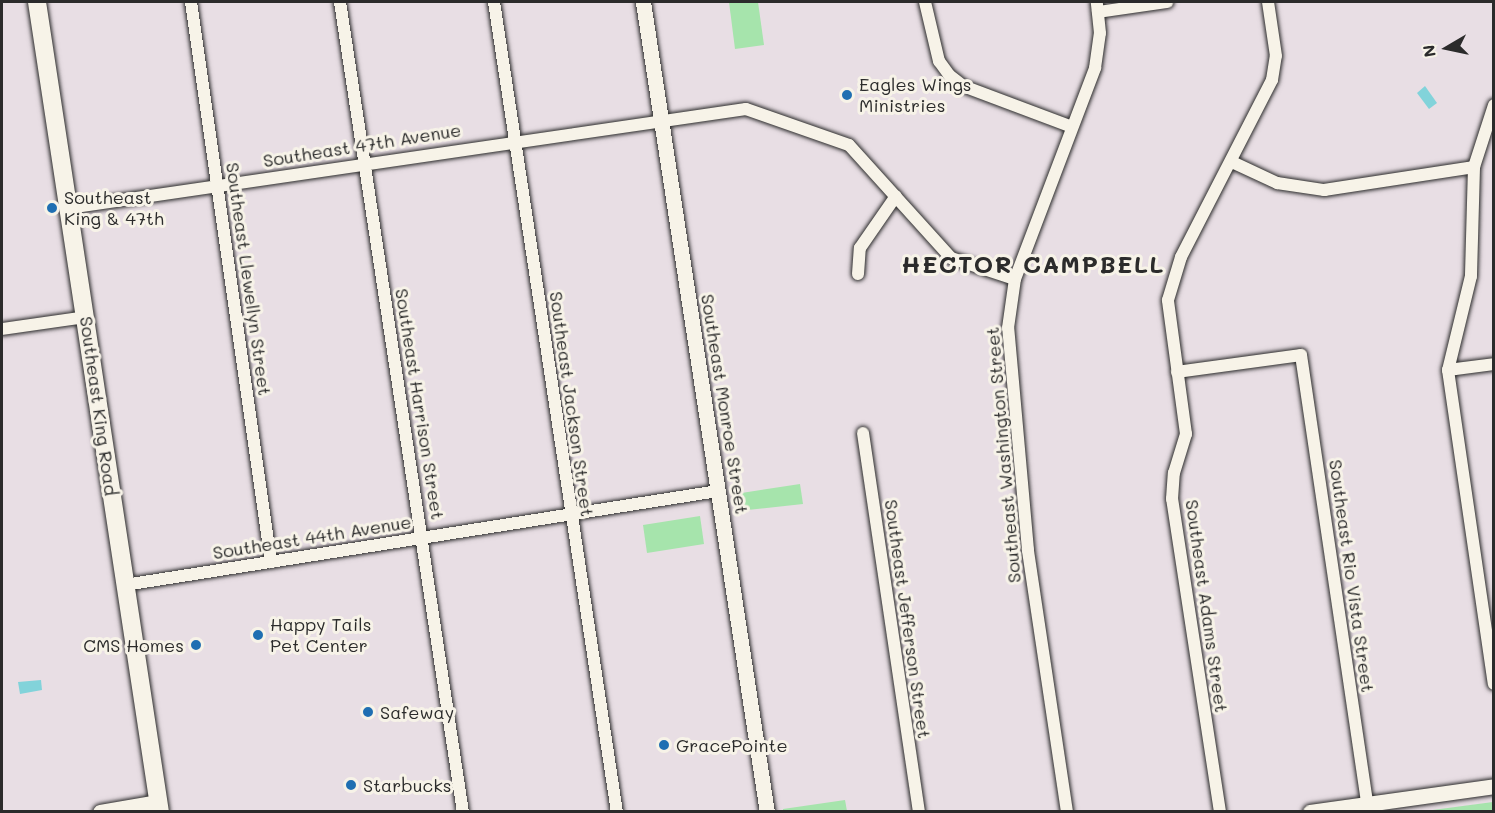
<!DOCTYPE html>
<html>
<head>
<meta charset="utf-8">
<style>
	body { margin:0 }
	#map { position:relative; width:1495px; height:813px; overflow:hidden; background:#e8dee4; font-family:Mali,sans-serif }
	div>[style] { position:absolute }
	.green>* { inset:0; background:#a6e4ac }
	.water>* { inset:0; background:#82d3da }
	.roads { filter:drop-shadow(0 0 2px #2b2b2b) drop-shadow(0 0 2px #2b2b2b) }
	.minor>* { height:12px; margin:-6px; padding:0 6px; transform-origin:6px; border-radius:6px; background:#f7f3e8 }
	.tertiary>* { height:15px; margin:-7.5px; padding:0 7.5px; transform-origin:7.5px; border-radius:7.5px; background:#f7f3e8 }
	.secondary>* { height:18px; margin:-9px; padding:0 9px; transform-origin:9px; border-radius:9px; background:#f7f3e8 }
	.dots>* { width:16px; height:16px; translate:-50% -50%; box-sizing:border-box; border:3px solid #f7f3e8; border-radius:50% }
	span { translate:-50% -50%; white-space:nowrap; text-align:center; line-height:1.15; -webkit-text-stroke:6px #f7f3e8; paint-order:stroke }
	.poi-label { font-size:18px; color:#2b2b2b }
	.left { translate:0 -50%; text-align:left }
	.right { translate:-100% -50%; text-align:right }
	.street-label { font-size:18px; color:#2b2b2b }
	.district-label { font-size:24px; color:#2b2b2b; font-weight:700; letter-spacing:1.5px }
	.frame { position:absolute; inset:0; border:3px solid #2b2b2b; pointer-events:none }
	.north { position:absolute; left:1417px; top:18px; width:60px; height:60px; -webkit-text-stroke:4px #f7f3e8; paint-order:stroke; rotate:261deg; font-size:16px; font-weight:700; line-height:24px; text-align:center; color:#2b2b2b }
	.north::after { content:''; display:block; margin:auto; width:21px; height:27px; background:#2b2b2b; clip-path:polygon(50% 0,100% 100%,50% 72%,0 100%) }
</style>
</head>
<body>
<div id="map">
	<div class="green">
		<i style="clip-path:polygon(729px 2px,758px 2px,764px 45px,735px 49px)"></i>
		<i style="clip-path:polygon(800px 484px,803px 504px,738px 511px,735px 494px)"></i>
		<i style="clip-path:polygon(700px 516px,704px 544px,647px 553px,643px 525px)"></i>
		<i style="clip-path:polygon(845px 800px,847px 811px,783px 811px,783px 809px)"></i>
		<i style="clip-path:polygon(1493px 802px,1493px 811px,1425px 811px)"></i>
	</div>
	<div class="water">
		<i style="clip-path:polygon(1425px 86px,1437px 103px,1429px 109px,1417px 93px)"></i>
		<i style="clip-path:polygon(41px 680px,42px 690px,20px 694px,18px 682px)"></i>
	</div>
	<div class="roads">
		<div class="minor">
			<i style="left:191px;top:2px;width:566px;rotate:81.87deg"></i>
			<i style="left:340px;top:2px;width:819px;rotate:81.37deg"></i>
			<i style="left:494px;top:2px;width:819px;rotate:81.37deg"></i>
			<i style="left:925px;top:2px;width:61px;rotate:76.7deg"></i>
			<i style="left:939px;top:61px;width:17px;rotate:54deg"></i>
			<i style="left:949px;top:75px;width:18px;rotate:38deg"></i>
			<i style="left:963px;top:86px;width:116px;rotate:20.6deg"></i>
			<i style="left:1098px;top:12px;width:70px;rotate:-8.2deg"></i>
			<i style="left:1494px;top:105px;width:65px;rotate:107.9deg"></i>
			<i style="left:1474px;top:167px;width:109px;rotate:91.6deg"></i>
			<i style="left:1471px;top:276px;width:97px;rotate:103.7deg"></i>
			<i style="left:1448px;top:370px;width:317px;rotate:81.7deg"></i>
			<i style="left:1232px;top:162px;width:50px;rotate:25deg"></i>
			<i style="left:1277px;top:183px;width:48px;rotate:8.5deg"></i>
			<i style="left:1324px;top:190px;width:152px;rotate:-8.7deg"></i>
			<i style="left:68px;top:208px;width:685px;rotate:-8.31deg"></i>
			<i style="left:746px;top:109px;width:109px;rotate:19.3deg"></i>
			<i style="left:849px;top:145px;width:152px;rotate:47.9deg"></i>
			<i style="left:951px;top:258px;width:67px;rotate:18.2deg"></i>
			<i style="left:858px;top:274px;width:26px;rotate:-86deg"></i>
			<i style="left:860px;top:248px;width:63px;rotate:-55.3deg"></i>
			<i style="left:2px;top:329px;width:85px;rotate:-8.1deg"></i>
			<i style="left:1448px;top:370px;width:46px;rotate:-7.4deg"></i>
			<i style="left:1177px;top:372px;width:125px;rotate:-7.8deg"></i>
			<i style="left:1301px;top:355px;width:453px;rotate:81.6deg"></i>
			<i style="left:863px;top:433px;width:383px;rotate:81.6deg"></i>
			<i style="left:125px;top:585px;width:600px;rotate:-9.01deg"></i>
			<i style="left:1067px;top:812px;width:265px;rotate:-98.5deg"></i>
			<i style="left:1028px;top:550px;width:223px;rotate:-95.1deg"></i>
			<i style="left:1008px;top:328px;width:49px;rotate:-81.9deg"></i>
			<i style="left:1015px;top:279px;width:226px;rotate:-69.2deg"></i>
			<i style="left:1095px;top:68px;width:35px;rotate:-82deg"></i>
			<i style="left:1100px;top:33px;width:31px;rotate:-96deg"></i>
			<i style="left:1220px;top:812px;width:317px;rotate:-98.7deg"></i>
			<i style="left:1172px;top:499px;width:26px;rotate:-86deg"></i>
			<i style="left:1174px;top:473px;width:41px;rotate:-72.9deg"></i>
			<i style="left:1186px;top:434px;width:135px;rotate:-97.7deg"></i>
			<i style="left:1168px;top:300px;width:45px;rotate:-73.2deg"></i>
			<i style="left:1181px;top:257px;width:199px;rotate:-62.8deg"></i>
			<i style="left:1272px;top:80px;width:24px;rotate:-81deg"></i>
			<i style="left:1276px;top:56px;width:55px;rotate:-98.4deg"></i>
		</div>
		<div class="tertiary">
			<i style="left:643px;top:2px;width:819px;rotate:81.3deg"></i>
			<i style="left:100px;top:812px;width:59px;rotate:-9.8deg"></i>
			<i style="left:1310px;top:812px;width:186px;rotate:-8deg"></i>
		</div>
		<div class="secondary">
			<i style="left:37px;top:2px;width:819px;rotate:81.37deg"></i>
		</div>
	</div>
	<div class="dots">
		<i style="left:847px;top:95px;background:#1f6fb2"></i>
		<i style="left:52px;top:208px;background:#1f6fb2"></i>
		<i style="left:258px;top:635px;background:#1f6fb2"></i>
		<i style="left:196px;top:645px;background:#1f6fb2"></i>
		<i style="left:368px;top:712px;background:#1f6fb2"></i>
		<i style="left:664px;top:745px;background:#1f6fb2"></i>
		<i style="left:351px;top:785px;background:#1f6fb2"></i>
	</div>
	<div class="poi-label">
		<span class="left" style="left:859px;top:95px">Eagles Wings<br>Ministries</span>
		<span class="left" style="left:64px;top:208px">Southeast<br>King &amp; 47th</span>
		<span class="left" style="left:270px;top:635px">Happy Tails<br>Pet Center</span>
		<span class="right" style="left:184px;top:645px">CMS Homes</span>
		<span class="left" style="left:380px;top:712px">Safeway</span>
		<span class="left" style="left:676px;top:745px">GracePointe</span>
		<span class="left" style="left:363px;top:785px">Starbucks</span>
	</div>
	<div class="street-label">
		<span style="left:362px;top:145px;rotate:-9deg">Southeast 47th Avenue</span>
		<span style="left:249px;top:279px;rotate:82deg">Southeast Llewellyn Street</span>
		<span style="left:420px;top:404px;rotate:81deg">Southeast Harrison Street</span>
		<span style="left:572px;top:404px;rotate:82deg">Southeast Jackson Street</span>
		<span style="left:725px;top:404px;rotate:81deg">Southeast Monroe Street</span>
		<span style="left:99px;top:406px;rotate:82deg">Southeast King Road</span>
		<span style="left:1003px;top:455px;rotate:-95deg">Southeast Washington Street</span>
		<span style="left:312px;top:537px;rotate:-9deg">Southeast 44th Avenue</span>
		<span style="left:1352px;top:576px;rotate:82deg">Southeast Rio Vista Street</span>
		<span style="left:1207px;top:606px;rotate:82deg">Southeast Adams Street</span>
		<span style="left:908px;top:619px;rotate:82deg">Southeast Jefferson Street</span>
	</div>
	<div class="district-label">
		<span style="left:1033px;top:264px">HECTOR CAMPBELL</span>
	</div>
	<div class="frame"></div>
	<div class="north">N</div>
</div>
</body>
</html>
